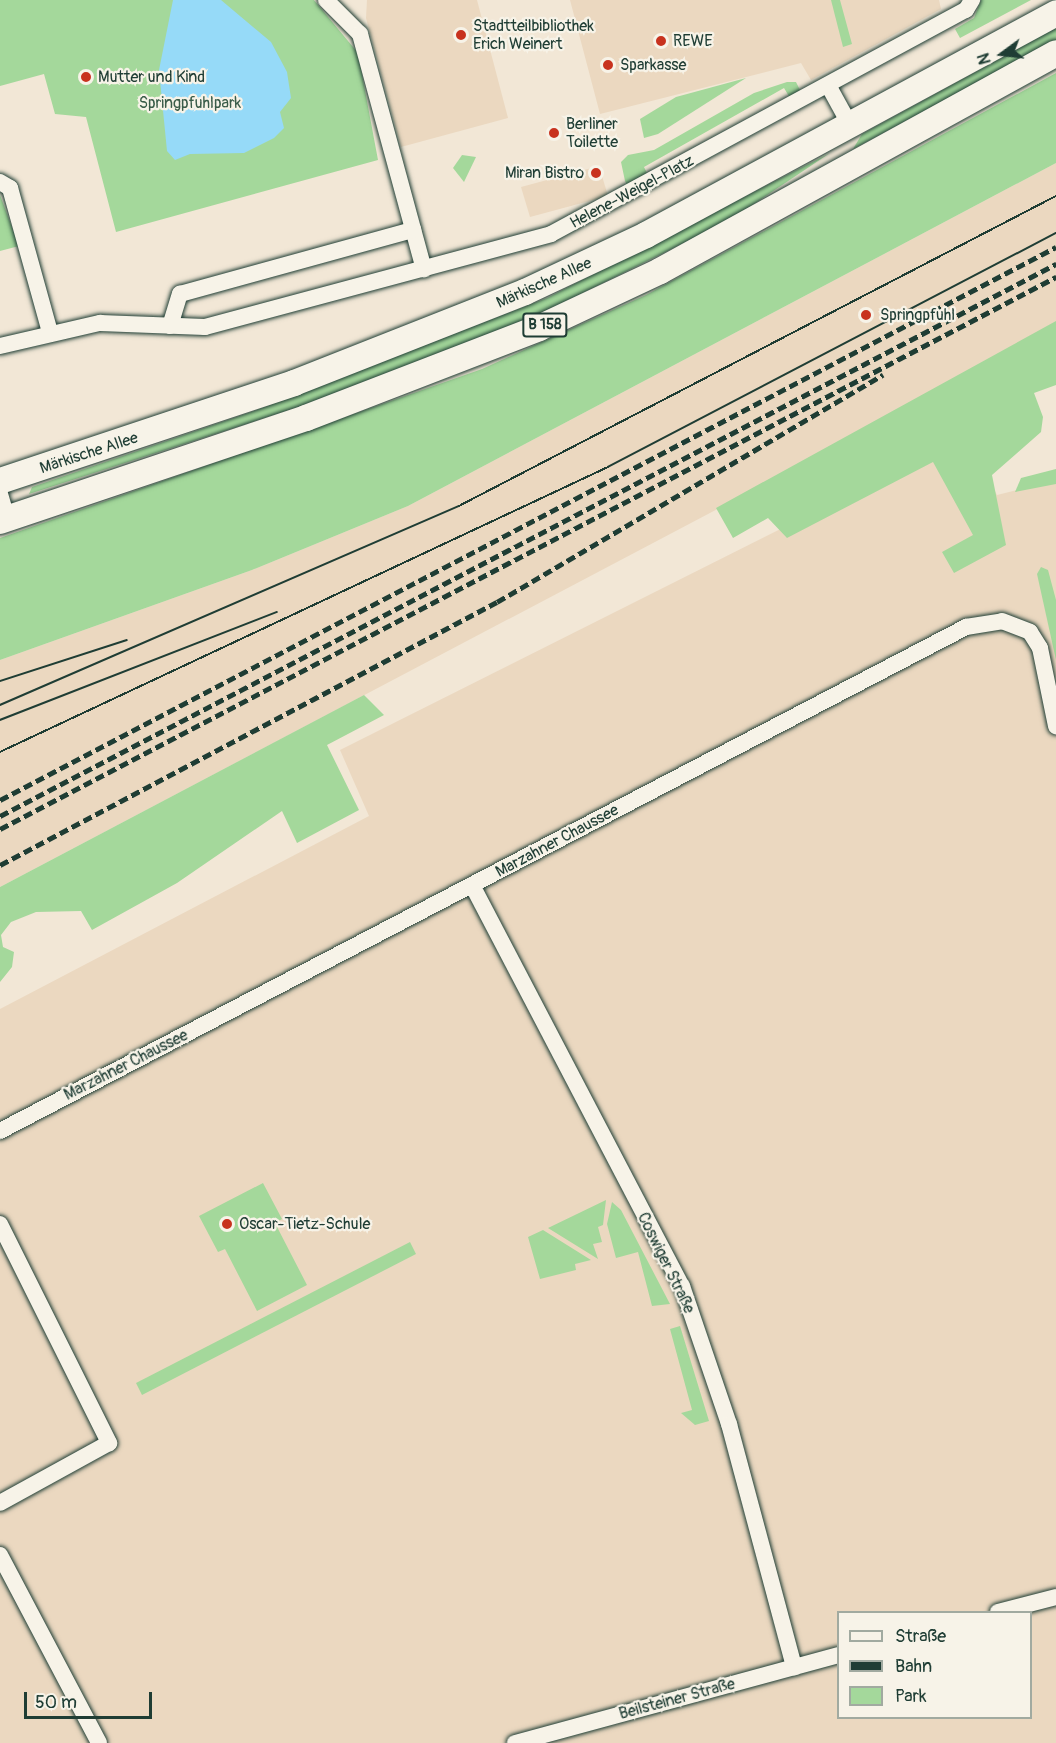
<!DOCTYPE html>
<html>
<head>
<meta charset="utf-8">
<style>
	body { margin:0 }
	#map { position:relative; width:1056px; height:1743px; overflow:hidden; background:#f2e7d6; font-family:Pangolin,sans-serif }
	div>[style] { position:absolute }
	.built>* { inset:0; background:#ebd8c0 }
	.green>* { inset:0; background:#a4d89b }
	.water>* { inset:0; background:#96daf8 }
	.roads { filter:drop-shadow(0 0 2px #1f3d34) drop-shadow(0 0 2px #1f3d34) }
	.street>* { height:16px; margin:-8px; padding:0 8px; transform-origin:8px; border-radius:8px; background:#f7f3e8 }
	.primary>* { height:26px; margin:-13px; padding:0 13px; transform-origin:13px; border-radius:13px; background:#f7f3e8 }
	.tram>* { height:1.5px; margin:-0.75px; padding:0 0.75px; transform-origin:0.75px; border-radius:0.75px; background:#1f3d34 }
	.rail>* { height:4.5px; margin-top:-2.25px; transform-origin:0; background:repeating-linear-gradient(90deg,#1f3d34 0 9px,transparent 0 13.5px) }
	.dots>* { width:16px; height:16px; translate:-50% -50%; box-sizing:border-box; border:3px solid #f7f3e8; border-radius:50% }
	span { translate:-50% -50%; white-space:nowrap; text-align:center; line-height:1.15; -webkit-text-stroke:4.5px #f7f3e8; paint-order:stroke }
	.shield-label span { padding:2px 4px; background:#f7f3e8; border:2px solid; border-radius:4px; -webkit-text-stroke-width:0 }
	.shield-label { font-size:15px; color:#1f3d34; font-weight:700 }
	.poi-label { font-size:16px; color:#1f3d34 }
	.left { translate:0 -50%; text-align:left }
	.right { translate:-100% -50%; text-align:right }
	.park-label { font-size:16px; color:#3a5c49 }
	.street-label { font-size:16px; color:#1f3d34 }
	.legend { position:absolute; left:837px; top:1611px; width:195px; height:108px; box-sizing:border-box; background:#f7f3e8; border:2px solid #a1aaa0; margin:0; padding:8px 10px; list-style:none; font-size:18px; color:#1f3d34 }
	.legend li { display:flex; align-items:center; gap:12px; height:30px }
	.legend b { width:30px; border:2px solid #a1aaa0 }
	.north { position:absolute; left:972px; top:24px; width:60px; height:60px; -webkit-text-stroke:4px #f7f3e8; paint-order:stroke; rotate:255deg; font-size:16px; font-weight:700; line-height:24px; text-align:center; color:#1f3d34 }
	.north::after { content:''; display:block; margin:auto; width:21px; height:27px; background:#1f3d34; clip-path:polygon(50% 0,100% 100%,50% 72%,0 100%) }
	.scale { position:absolute; left:24px; top:1692px; width:128px; height:27px; box-sizing:border-box; border:3px solid #1f3d34; border-top:0; padding-left:8px; font-size:18px; line-height:21px; white-space:nowrap; color:#1f3d34; -webkit-text-stroke:4px #f7f3e8; paint-order:stroke }
</style>
</head>
<body>
<div id="map">
	<div class="built">
		<i style="clip-path:polygon(367px 0,477px 0,508px 118px,401px 147px,366px 18px)"></i>
		<i style="clip-path:polygon(570px 0,939px 0,941px 9px,811px 80px,801px 63px,600px 114px)"></i>
		<i style="clip-path:polygon(1056px 163px,1056px 323px,746px 494px,0 887px,0 660px,252px 570px,408px 506px)"></i>
		<i style="clip-path:polygon(599px 166px,608px 196px,530px 217px,521px 187px)"></i>
		<i style="clip-path:polygon(evenodd,966px 436px,997px 495px,1056px 480px,1056px 1743px,0 1743px,0 1009px,369px 816px,340px 750px,966px 436px,838px 1612px,1030px 1612px,1030px 1718px,838px 1718px,838px 1612px)"></i>
	</div>
	<div class="green">
		<i style="clip-path:polygon(0 0,314px 0,358px 53px,378px 160px,116px 232px,86px 117px,55px 114px,44px 74px,0 86px)"></i>
		<i style="clip-path:polygon(831px 0,840px 0,852px 44px,843px 47px)"></i>
		<i style="clip-path:polygon(981px 0,1031px 0,960px 38px,955px 29px,974px 18px)"></i>
		<i style="clip-path:polygon(1056px 28px,1056px 41px,853px 149px,862px 134px)"></i>
		<i style="clip-path:polygon(1056px 73px,1056px 163px,408px 506px,252px 570px,0 660px,0 538px,482px 369px,646px 295px)"></i>
		<i style="clip-path:polygon(746px 78px,658px 134px,644px 138px,640px 119px,676px 97px)"></i>
		<i style="clip-path:polygon(787px 82px,796px 82px,801px 92px,790px 98px,784px 88px,644px 167px,649px 177px,629px 188px,625px 181px,621px 162px,628px 155px,654px 150px,754px 93px)"></i>
		<i style="clip-path:polygon(830px 153px,730px 220px,532px 318px,345px 392px,29px 494px,32px 487px,254px 411px,547px 298px)"></i>
		<i style="clip-path:polygon(462px 155px,476px 157px,464px 182px,453px 168px)"></i>
		<i style="clip-path:polygon(0 195px,19px 246px,0 251px)"></i>
		<i style="clip-path:polygon(1056px 321px,1056px 385px,1034px 393px,1043px 417px,1041px 432px,992px 475px,1006px 545px,954px 573px,942px 552px,973px 535px,933px 462px,787px 538px,768px 518px,733px 538px,716px 508px)"></i>
		<i style="clip-path:polygon(1056px 469px,1056px 484px,1015px 492px,1021px 478px)"></i>
		<i style="clip-path:polygon(1041px 567px,1048px 570px,1056px 600px,1056px 660px,1037px 574px)"></i>
		<i style="clip-path:polygon(364px 695px,384px 715px,327px 745px,359px 810px,297px 843px,282px 811px,177px 883px,92px 930px,81px 911px,36px 912px,11px 922px,1px 935px,3px 947px,14px 952px,12px 967px,0 982px,0 887px)"></i>
		<i style="clip-path:polygon(263px 1183px,282px 1219px,275px 1223px,307px 1285px,257px 1311px,225px 1249px,218px 1252px,199px 1216px)"></i>
		<i style="clip-path:polygon(606px 1200px,603px 1225px,598px 1227px,602px 1242px,593px 1244px,598px 1259px,548px 1228px)"></i>
		<i style="clip-path:polygon(612px 1202px,621px 1210px,670px 1304px,652px 1306px,638px 1252px,616px 1258px,607px 1224px)"></i>
		<i style="clip-path:polygon(543px 1230px,591px 1260px,575px 1264px,576px 1270px,540px 1279px,528px 1237px)"></i>
		<i style="clip-path:polygon(410px 1242px,416px 1254px,142px 1395px,136px 1383px)"></i>
		<i style="clip-path:polygon(680px 1326px,709px 1421px,695px 1425px,681px 1413px,692px 1410px,670px 1329px)"></i>
	</div>
	<div class="water">
		<i style="clip-path:polygon(173px 0,221px 0,271px 42px,287px 72px,291px 98px,280px 112px,284px 128px,274px 138px,244px 153px,190px 154px,175px 160px,167px 151px,159px 70px)"></i>
	</div>
	<div class="roads">
		<div class="street">
			<i style="left:326px;top:0;width:48px;rotate:45deg"></i>
			<i style="left:360px;top:34px;width:244px;rotate:74.8deg"></i>
			<i style="left:828px;top:85px;width:46px;rotate:61.2deg"></i>
			<i style="left:0;top:182px;width:12px;rotate:31deg"></i>
			<i style="left:10px;top:188px;width:149px;rotate:74.5deg"></i>
			<i style="left:170px;top:326px;width:34px;rotate:-73deg"></i>
			<i style="left:180px;top:294px;width:242px;rotate:-15.4deg"></i>
			<i style="left:0;top:346px;width:103px;rotate:-13deg"></i>
			<i style="left:100px;top:323px;width:105px;rotate:2.2deg"></i>
			<i style="left:205px;top:327px;width:358px;rotate:-15deg"></i>
			<i style="left:551px;top:234px;width:472px;rotate:-28.4deg"></i>
			<i style="left:966px;top:10px;width:12px;rotate:-59deg"></i>
			<i style="left:0;top:494px;width:25px;rotate:74deg"></i>
			<i style="left:472px;top:885px;width:453px;rotate:62.4deg"></i>
			<i style="left:682px;top:1286px;width:146px;rotate:71.2deg"></i>
			<i style="left:729px;top:1424px;width:252px;rotate:75deg"></i>
			<i style="left:0;top:1131px;width:1090px;rotate:-27.55deg"></i>
			<i style="left:966px;top:627px;width:36px;rotate:-9deg"></i>
			<i style="left:1002px;top:621px;width:30px;rotate:21deg"></i>
			<i style="left:1030px;top:632px;width:19px;rotate:58deg"></i>
			<i style="left:1040px;top:648px;width:80px;rotate:78.4deg"></i>
			<i style="left:0;top:1224px;width:245px;rotate:63.5deg"></i>
			<i style="left:109px;top:1443px;width:124px;rotate:151.2deg"></i>
			<i style="left:0;top:1555px;width:212px;rotate:62.2deg"></i>
			<i style="left:998px;top:1612px;width:60px;rotate:-14.5deg"></i>
			<i style="left:515px;top:1743px;width:335px;rotate:-15.2deg"></i>
		</div>
		<div class="primary">
			<i style="left:0;top:481px;width:310px;rotate:-18.4deg"></i>
			<i style="left:294px;top:383px;width:248px;rotate:-21.5deg"></i>
			<i style="left:525px;top:292px;width:134px;rotate:-25.2deg"></i>
			<i style="left:646px;top:235px;width:466px;rotate:-28.4deg"></i>
			<i style="left:0;top:521px;width:323px;rotate:-18.6deg"></i>
			<i style="left:306px;top:418px;width:250px;rotate:-21.1deg"></i>
			<i style="left:539px;top:328px;width:134px;rotate:-25.2deg"></i>
			<i style="left:660px;top:271px;width:452px;rotate:-28.8deg"></i>
		</div>
	</div>
	<div class="tram">
		<i style="left:0;top:681px;width:133px;rotate:-17.9deg"></i>
		<i style="left:0;top:705px;width:500px;rotate:-23.44deg"></i>
		<i style="left:459px;top:506px;width:673px;rotate:-27.44deg"></i>
		<i style="left:0;top:720px;width:297px;rotate:-21.3deg"></i>
		<i style="left:0;top:752px;width:671px;rotate:-25.11deg"></i>
		<i style="left:608px;top:467px;width:505px;rotate:-27.58deg"></i>
	</div>
	<div class="rail">
		<i style="left:0;top:800px;width:1192px;rotate:-27.64deg"></i>
		<i style="left:0;top:816px;width:1192px;rotate:-27.6deg"></i>
		<i style="left:0;top:829px;width:1192px;rotate:-27.6deg"></i>
		<i style="left:0;top:865px;width:562px;rotate:-27.89deg"></i>
		<i style="left:497px;top:602px;width:448px;rotate:-30.5deg"></i>
	</div>
	<div class="dots">
		<i style="left:461px;top:35px;background:#c8321e"></i>
		<i style="left:661px;top:41px;background:#c8321e"></i>
		<i style="left:608px;top:65px;background:#c8321e"></i>
		<i style="left:86px;top:77px;background:#c8321e"></i>
		<i style="left:554px;top:133px;background:#c8321e"></i>
		<i style="left:596px;top:173px;background:#c8321e"></i>
		<i style="left:866px;top:315px;background:#c8321e"></i>
		<i style="left:227px;top:1224px;background:#c8321e"></i>
	</div>
	<div class="shield-label">
		<span style="left:545px;top:325px">B 158</span>
	</div>
	<div class="poi-label">
		<span class="left" style="left:473px;top:35px">Stadtteilbibliothek<br>Erich Weinert</span>
		<span class="left" style="left:673px;top:41px">REWE</span>
		<span class="left" style="left:620px;top:65px">Sparkasse</span>
		<span class="left" style="left:98px;top:77px">Mutter und Kind</span>
		<span class="left" style="left:566px;top:133px">Berliner<br>Toilette</span>
		<span class="right" style="left:584px;top:173px">Miran Bistro</span>
		<span class="left" style="left:880px;top:315px">Springpfuhl</span>
		<span class="left" style="left:239px;top:1224px">Oscar-Tietz-Schule</span>
	</div>
	<div class="park-label">
		<span style="left:190px;top:103px">Springpfuhlpark</span>
	</div>
	<div class="street-label">
		<span style="left:632px;top:192px;rotate:-28deg">Helene-Weigel-Platz</span>
		<span style="left:544px;top:283px;rotate:-24deg">Märkische Allee</span>
		<span style="left:89px;top:453px;rotate:-18deg">Märkische Allee</span>
		<span style="left:557px;top:841px;rotate:-28deg">Marzahner Chaussee</span>
		<span style="left:126px;top:1065px;rotate:-27deg">Marzahner Chaussee</span>
		<span style="left:666px;top:1263px;rotate:64deg">Coswiger Straße</span>
		<span style="left:677px;top:1699px;rotate:-15deg">Beilsteiner Straße</span>
	</div>
	<ul class="legend">
	<li><b style="height:8px;background:#f7f3e8"></b>Straße</li>
	<li><b style="height:8px;background:#1f3d34"></b>Bahn</li>
	<li><b style="height:16px;background:#a4d89b"></b>Park</li>
	</ul>
	<div class="north">N</div>
	<div class="scale">50 m</div>
</div>
</body>
</html>
